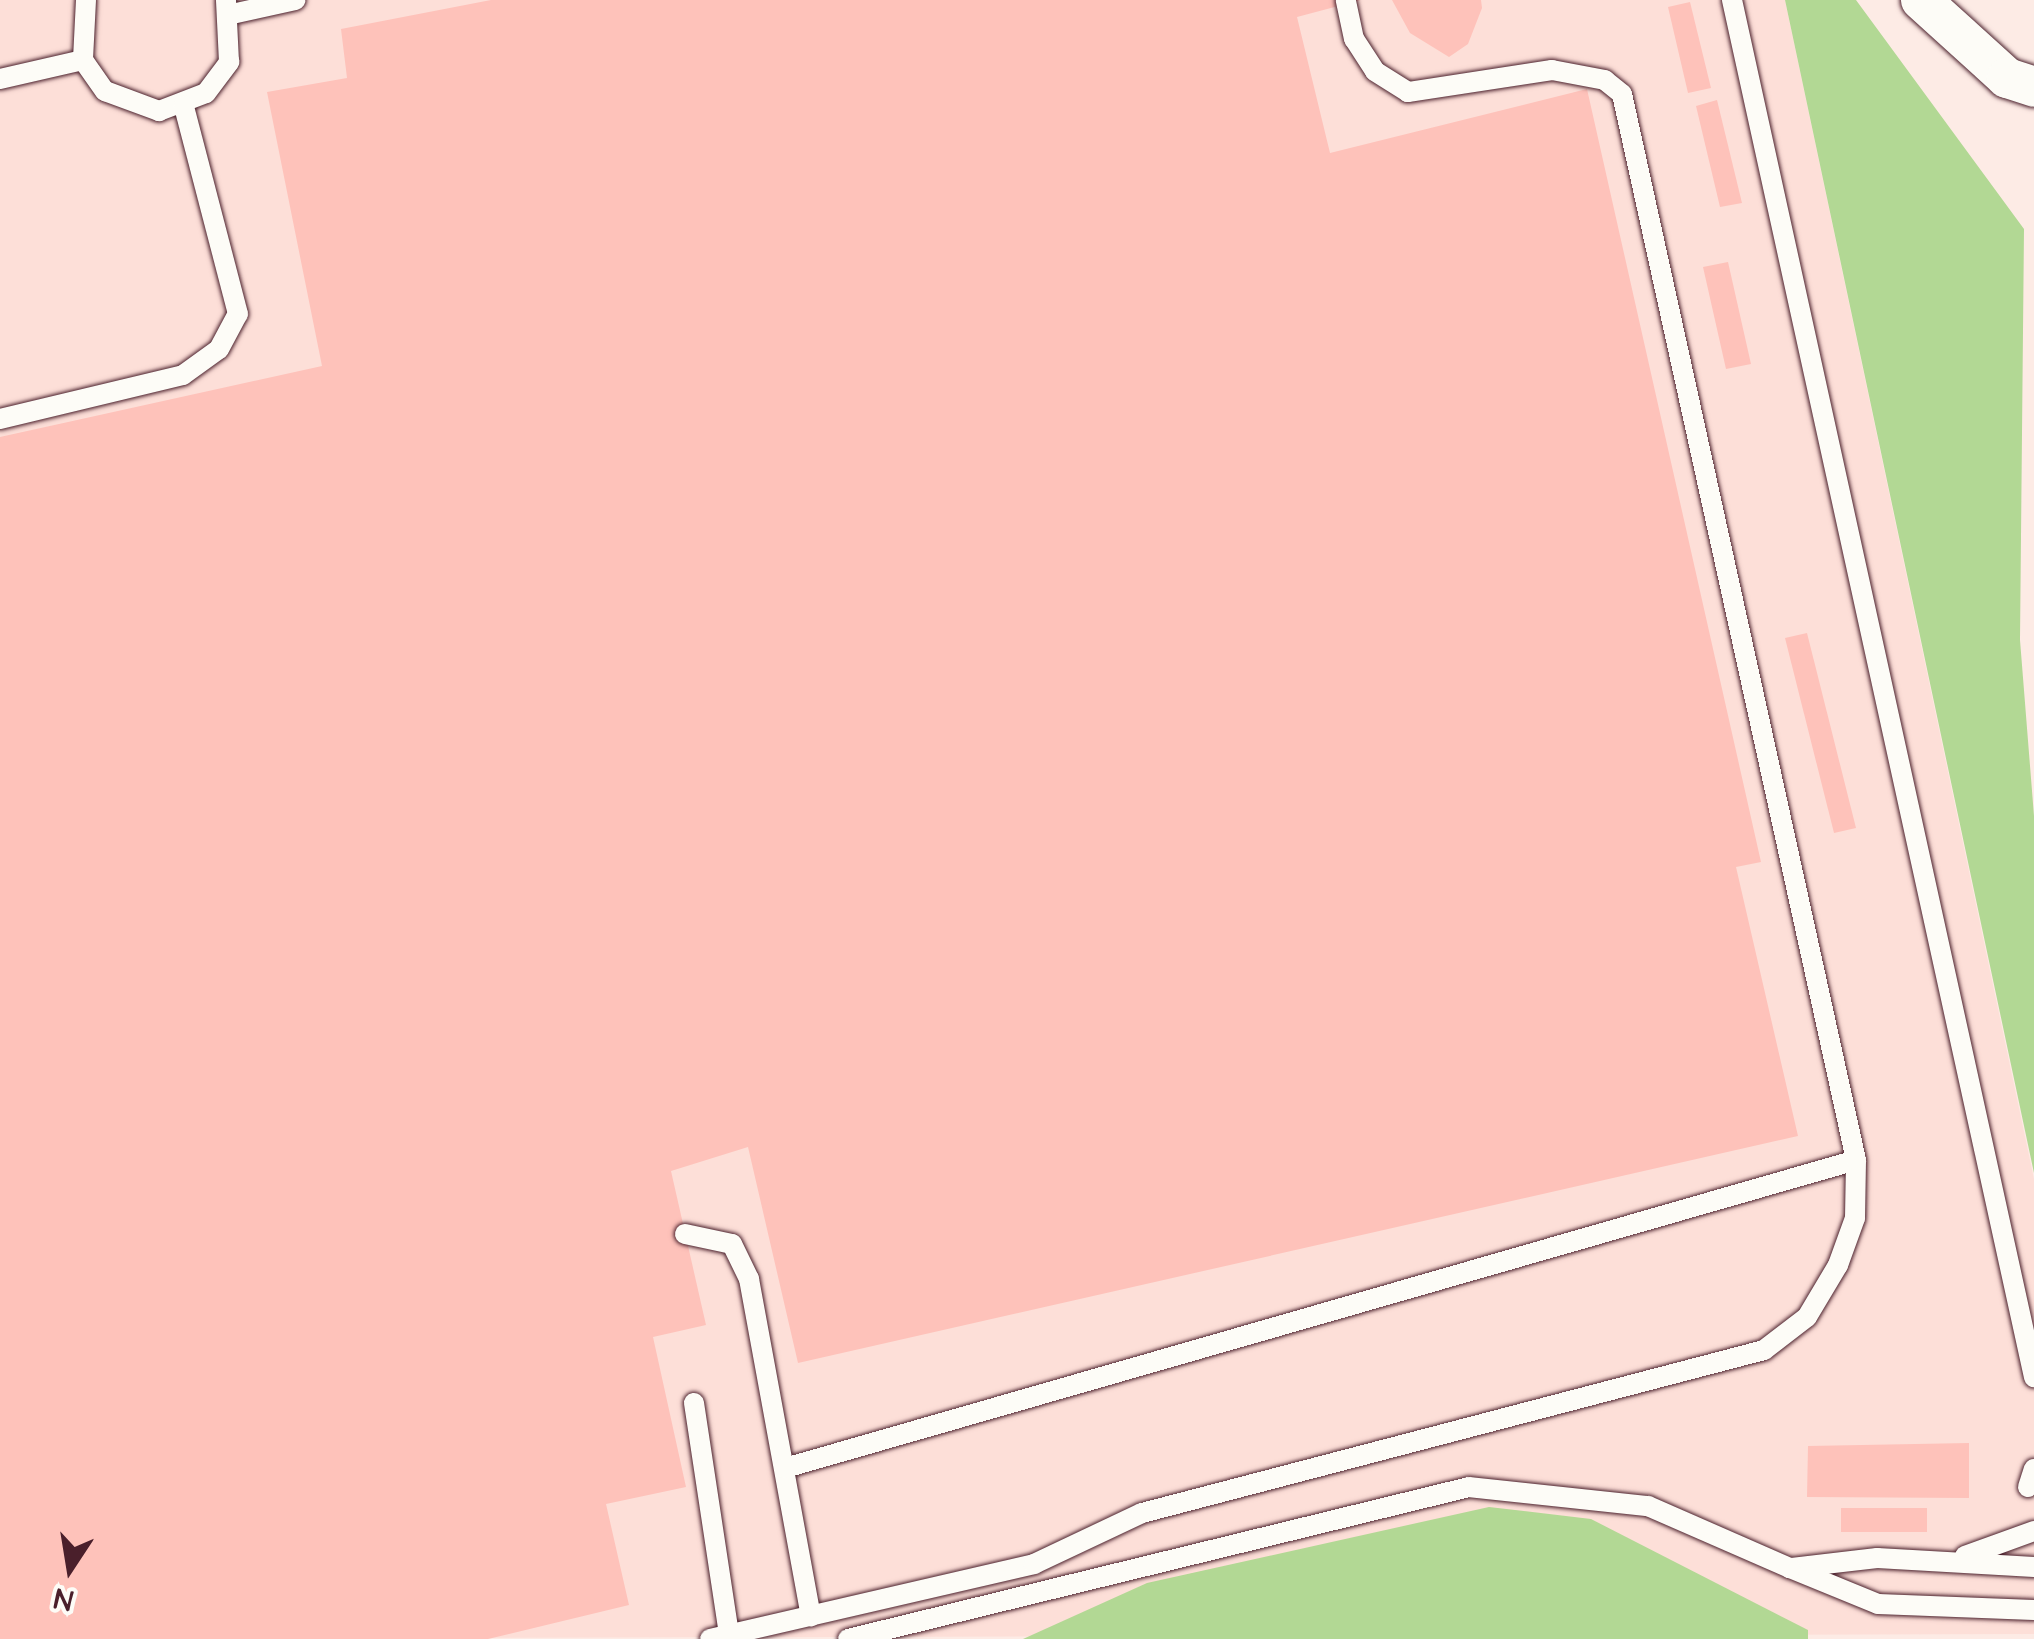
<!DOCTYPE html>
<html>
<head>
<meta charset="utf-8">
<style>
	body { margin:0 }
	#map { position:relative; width:2034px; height:1639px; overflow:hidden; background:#fdebe5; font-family:"Architects Daughter",sans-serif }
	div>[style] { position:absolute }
	.built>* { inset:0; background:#fddfd8 }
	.green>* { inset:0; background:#b2d894 }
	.building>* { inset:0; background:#fec2ba }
	.roads { filter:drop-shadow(0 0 2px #4a1f2b) drop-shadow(0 0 2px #4a1f2b) }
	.lane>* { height:20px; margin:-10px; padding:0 10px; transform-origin:10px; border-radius:10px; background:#fdfcf7 }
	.street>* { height:40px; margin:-20px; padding:0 20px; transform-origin:20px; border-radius:20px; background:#fdfcf7 }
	span { translate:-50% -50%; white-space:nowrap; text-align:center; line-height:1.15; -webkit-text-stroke:8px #fdfcf7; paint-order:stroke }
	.north { position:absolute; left:20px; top:1519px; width:100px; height:100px; -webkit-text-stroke:8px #fdfcf7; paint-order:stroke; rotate:192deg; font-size:28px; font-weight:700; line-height:40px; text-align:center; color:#4a1f2b }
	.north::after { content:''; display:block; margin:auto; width:35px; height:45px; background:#4a1f2b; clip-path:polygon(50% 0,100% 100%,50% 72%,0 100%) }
</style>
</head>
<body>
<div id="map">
	<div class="built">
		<i style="clip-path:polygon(0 0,1785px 0,2034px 1179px,2034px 1634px,0 1639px)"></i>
	</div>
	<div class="green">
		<i style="clip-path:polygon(1785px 0,1856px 0,2024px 229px,2020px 640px,2034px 816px,2034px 1173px)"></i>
		<i style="clip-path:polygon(1489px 1507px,1591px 1519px,1808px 1630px,1808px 1639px,1023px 1639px,1147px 1583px)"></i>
	</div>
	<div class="building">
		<i style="clip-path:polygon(491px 0,1361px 0,1297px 17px,1330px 153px,1587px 89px,1761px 862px,1736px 867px,1798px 1136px,798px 1363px,748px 1147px,671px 1171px,706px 1325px,653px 1337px,686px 1487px,606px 1504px,629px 1605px,488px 1639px,0 1639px,0 437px,322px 366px,267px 92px,347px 78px,341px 29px)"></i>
		<i style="clip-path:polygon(1392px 0,1481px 0,1482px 8px,1468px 44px,1449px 57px,1410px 33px)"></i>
		<i style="clip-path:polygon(1690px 2px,1711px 88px,1688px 93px,1668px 7px)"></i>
		<i style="clip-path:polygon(1717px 100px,1742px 203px,1720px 207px,1696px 106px)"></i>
		<i style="clip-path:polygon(1728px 262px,1751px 364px,1726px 369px,1703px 267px)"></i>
		<i style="clip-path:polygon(1807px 633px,1856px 828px,1834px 833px,1785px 638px)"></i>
		<i style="clip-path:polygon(1969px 1443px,1969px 1498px,1807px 1497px,1808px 1446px)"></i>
		<i style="clip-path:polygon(1841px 1508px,1927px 1508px,1927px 1532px,1841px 1532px)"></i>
	</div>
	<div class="roads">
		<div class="lane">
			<i style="left:86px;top:0;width:60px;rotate:92.9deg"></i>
			<i style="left:83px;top:60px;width:38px;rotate:55deg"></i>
			<i style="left:105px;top:91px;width:58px;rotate:20.3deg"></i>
			<i style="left:159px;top:111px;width:50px;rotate:-21deg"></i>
			<i style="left:206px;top:93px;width:39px;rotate:-53deg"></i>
			<i style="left:229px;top:62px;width:62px;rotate:-92.8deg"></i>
			<i style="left:1732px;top:0;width:1410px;rotate:77.63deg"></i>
			<i style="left:232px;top:14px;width:65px;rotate:-12.5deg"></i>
			<i style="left:0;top:79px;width:85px;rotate:-12.9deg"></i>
			<i style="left:0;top:419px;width:188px;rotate:-13.5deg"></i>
			<i style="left:183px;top:375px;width:44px;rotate:-35.8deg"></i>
			<i style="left:219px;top:349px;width:40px;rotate:-62deg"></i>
			<i style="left:238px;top:314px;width:215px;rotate:-104.6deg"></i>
			<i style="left:685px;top:1234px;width:48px;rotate:12deg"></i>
			<i style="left:732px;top:1244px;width:39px;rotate:64deg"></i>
			<i style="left:749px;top:1279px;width:343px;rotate:79.6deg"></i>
			<i style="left:694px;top:1403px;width:235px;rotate:81.4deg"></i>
			<i style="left:785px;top:1468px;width:1114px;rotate:-16.04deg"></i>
			<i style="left:2028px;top:1487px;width:19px;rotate:-72deg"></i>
			<i style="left:1965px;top:1556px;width:73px;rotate:-19.9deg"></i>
			<i style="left:2034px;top:1567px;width:157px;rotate:-176.7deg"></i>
			<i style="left:1877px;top:1558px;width:88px;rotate:173.4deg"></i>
			<i style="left:1790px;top:1568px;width:95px;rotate:22.2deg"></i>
			<i style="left:1878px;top:1604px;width:156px;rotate:2.2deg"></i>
			<i style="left:710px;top:1639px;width:333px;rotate:-13deg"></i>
			<i style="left:1034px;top:1564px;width:119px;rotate:-25.3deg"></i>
			<i style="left:1142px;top:1513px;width:643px;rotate:-14.68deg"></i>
			<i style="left:1764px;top:1350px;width:54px;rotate:-37.5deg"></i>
			<i style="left:1807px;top:1317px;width:61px;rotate:-59.2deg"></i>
			<i style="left:1838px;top:1265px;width:50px;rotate:-70.1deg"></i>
			<i style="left:1855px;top:1218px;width:58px;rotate:-89deg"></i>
			<i style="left:1856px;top:1160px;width:1091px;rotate:-102.38deg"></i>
			<i style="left:1622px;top:94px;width:22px;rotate:-141deg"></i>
			<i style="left:1605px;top:80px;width:54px;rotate:-169.3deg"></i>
			<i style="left:1552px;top:70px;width:146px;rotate:171.3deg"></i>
			<i style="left:1408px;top:92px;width:39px;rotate:-148deg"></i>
			<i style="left:1375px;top:71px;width:38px;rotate:-123deg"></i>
			<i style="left:1354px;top:39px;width:40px;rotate:-102deg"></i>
			<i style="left:848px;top:1639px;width:639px;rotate:-13.75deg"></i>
			<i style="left:1469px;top:1487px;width:180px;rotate:6.1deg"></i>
			<i style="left:1648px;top:1506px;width:155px;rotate:23.6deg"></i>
		</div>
		<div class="street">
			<i style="left:1921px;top:0;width:116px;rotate:42.2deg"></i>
			<i style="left:2007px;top:78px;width:28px;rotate:18deg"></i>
		</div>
	</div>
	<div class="north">N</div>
</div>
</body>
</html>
